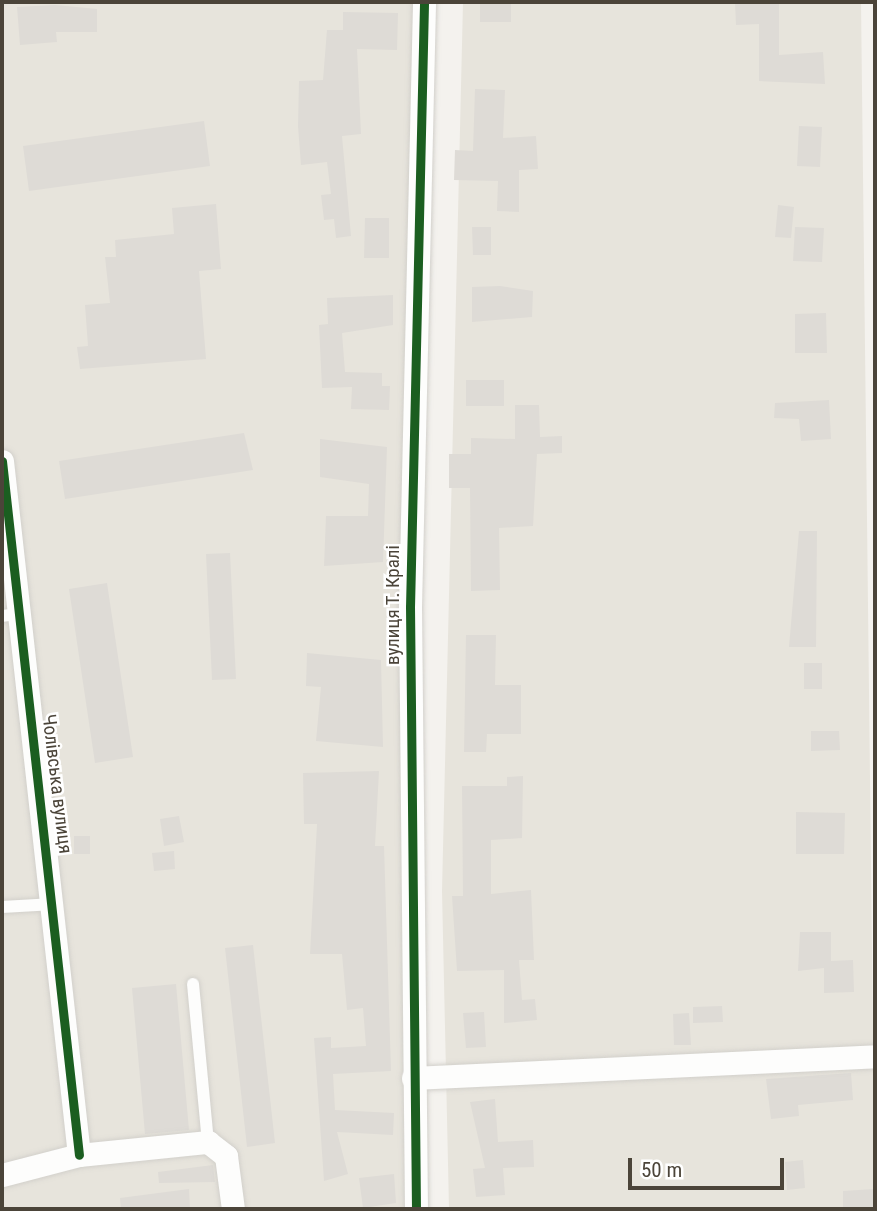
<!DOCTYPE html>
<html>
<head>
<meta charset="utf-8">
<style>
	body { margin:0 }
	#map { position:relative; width:877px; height:1211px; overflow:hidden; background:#f4f2ee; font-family:"Roboto Condensed",sans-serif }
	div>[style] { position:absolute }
	.residential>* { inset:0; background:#e7e4dc }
	.building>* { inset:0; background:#dedbd6 }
	.roads { filter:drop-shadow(0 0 2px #d2d0cb) drop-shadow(0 0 2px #d2d0cb) }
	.service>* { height:12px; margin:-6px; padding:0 6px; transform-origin:6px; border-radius:6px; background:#fdfdfc }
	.minor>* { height:23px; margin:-11.5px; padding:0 11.5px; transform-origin:11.5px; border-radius:11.5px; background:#fdfdfc }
	.cycleway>* { height:9px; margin:-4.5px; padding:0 4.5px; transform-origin:4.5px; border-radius:4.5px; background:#1b5e20 }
	span { translate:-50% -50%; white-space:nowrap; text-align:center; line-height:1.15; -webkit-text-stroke:5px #fff; paint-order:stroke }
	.street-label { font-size:19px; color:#4b4439 }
	.frame { position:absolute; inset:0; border:4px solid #4b4439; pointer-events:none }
	.scale { position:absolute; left:628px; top:1158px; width:156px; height:32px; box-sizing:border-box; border:4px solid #4b4439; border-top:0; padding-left:9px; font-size:21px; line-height:24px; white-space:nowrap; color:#4b4439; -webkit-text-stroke:5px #fff; paint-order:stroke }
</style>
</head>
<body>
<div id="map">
	<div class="residential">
		<i style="clip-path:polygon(2px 2px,422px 2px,416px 1209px,2px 1209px)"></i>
		<i style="clip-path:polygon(463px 2px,861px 2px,875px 1209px,449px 1209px,442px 891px)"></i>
	</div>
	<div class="building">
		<i style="clip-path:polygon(480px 2px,511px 2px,511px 22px,480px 22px)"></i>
		<i style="clip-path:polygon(735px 2px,779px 2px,779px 55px,823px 52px,825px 84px,759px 81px,759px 24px,736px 25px)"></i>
		<i style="clip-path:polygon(55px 5px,97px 9px,97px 32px,56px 32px,57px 42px,20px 45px,17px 7px)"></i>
		<i style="clip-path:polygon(343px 12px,398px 13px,397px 50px,357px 49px,361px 134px,342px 136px,351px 236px,336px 238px,334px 219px,324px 220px,321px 195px,331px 194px,327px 162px,301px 165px,298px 126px,299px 81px,323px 80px,327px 30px,343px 30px)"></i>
		<i style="clip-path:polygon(475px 89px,505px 90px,503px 138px,536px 136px,538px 169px,519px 170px,519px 212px,497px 211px,498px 181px,454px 180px,455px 150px,473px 151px)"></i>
		<i style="clip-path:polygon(204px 121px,210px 166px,29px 191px,23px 146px)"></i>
		<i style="clip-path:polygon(799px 126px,822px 127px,820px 167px,797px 166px)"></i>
		<i style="clip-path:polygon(216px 204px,221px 269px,199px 271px,206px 359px,80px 369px,77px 347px,88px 346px,85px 305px,110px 303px,105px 257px,116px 257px,115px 240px,174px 234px,172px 208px)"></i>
		<i style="clip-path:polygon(778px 205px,794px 207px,791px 238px,775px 237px)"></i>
		<i style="clip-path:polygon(365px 218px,389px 218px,389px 258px,364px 258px)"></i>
		<i style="clip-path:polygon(472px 227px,491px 227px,491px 255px,473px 255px)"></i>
		<i style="clip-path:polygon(795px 227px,824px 228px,822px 262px,793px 261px)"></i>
		<i style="clip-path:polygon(500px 286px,533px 291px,532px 317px,472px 322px,472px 287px)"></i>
		<i style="clip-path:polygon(393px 295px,393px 325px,342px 333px,345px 372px,382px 373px,382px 386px,390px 386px,389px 410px,351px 409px,352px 387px,322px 388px,319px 325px,328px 324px,327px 298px)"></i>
		<i style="clip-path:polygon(826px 313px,827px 353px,795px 353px,795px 314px)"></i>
		<i style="clip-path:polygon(466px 380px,504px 380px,504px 406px,466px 406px)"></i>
		<i style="clip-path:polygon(829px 400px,831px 439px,801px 441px,799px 419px,774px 418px,775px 403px)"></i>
		<i style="clip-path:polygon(515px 405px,539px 405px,540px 437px,562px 436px,562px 453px,537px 454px,533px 526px,499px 528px,500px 590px,471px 591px,470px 488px,449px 488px,449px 454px,471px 454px,471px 438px,515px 439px)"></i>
		<i style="clip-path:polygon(244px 433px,253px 470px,65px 499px,59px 461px)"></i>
		<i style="clip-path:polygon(320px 439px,387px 447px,383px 562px,324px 566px,326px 516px,368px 516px,369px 484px,320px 477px)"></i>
		<i style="clip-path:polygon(799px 531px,817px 531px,816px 647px,789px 647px)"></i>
		<i style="clip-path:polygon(230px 553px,236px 679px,212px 680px,206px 554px)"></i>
		<i style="clip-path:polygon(107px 583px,133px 757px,95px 763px,69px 589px)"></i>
		<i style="clip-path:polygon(466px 635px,496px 635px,495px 685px,521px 685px,521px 734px,487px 734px,486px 752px,464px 752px)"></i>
		<i style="clip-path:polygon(307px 653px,381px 660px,383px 747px,316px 741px,321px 687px,306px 686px)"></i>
		<i style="clip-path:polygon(804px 663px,822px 663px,822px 689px,804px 689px)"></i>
		<i style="clip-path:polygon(811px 731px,839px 731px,840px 750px,811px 751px)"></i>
		<i style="clip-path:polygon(379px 771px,375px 846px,384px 846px,391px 1071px,333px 1074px,335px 1110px,394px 1113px,393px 1135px,337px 1132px,348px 1174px,324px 1181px,314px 1038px,331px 1037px,331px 1048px,366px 1046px,363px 1008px,347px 1010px,342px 954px,310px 954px,317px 824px,304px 824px,303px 773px)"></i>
		<i style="clip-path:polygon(523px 776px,522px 838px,491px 840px,491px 894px,531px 890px,534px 960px,519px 960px,522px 1000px,535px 999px,537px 1020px,504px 1023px,504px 970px,457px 971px,452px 896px,463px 896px,462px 786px,507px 786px,507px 777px)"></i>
		<i style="clip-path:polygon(796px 812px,845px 813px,844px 854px,796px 854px)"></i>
		<i style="clip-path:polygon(179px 816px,184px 842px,164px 846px,160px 819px)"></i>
		<i style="clip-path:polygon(74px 836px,90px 836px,90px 854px,74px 854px)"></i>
		<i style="clip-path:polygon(174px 851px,175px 869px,154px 871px,152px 853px)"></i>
		<i style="clip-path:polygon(800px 932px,831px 932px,831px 961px,853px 960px,854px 992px,824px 993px,824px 968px,798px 971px)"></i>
		<i style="clip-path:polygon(253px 945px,275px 1143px,247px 1147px,225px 948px)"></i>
		<i style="clip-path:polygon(176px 984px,189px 1130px,145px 1134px,132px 988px)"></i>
		<i style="clip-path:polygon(722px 1006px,723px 1022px,693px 1023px,693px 1007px)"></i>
		<i style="clip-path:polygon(484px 1012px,486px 1047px,466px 1048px,463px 1013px)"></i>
		<i style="clip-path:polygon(689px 1013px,691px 1045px,674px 1045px,673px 1014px)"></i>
		<i style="clip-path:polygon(851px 1073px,853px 1100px,798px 1105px,799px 1116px,771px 1119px,766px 1079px)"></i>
		<i style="clip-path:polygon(495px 1099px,498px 1142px,533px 1140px,534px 1167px,503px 1168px,505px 1195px,476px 1197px,473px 1169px,485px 1168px,470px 1102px)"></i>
		<i style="clip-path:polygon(803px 1160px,805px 1188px,787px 1190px,785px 1162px)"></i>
		<i style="clip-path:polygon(213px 1165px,215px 1182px,159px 1183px,158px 1172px)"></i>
		<i style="clip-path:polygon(394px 1174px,396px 1203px,363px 1208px,359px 1178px)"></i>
		<i style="clip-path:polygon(189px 1189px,190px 1209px,121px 1209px,120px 1198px)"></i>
		<i style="clip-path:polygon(874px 1189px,875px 1208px,843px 1209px,843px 1191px)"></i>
	</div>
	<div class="roads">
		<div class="service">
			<i style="left:2px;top:616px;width:15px;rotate:-8deg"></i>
			<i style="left:2px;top:907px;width:52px;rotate:-3.3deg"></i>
			<i style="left:193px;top:984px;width:159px;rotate:84.6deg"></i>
		</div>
		<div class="minor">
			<i style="left:2px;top:461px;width:698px;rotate:83.67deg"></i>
			<i style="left:413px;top:1078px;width:463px;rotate:-2.7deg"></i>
			<i style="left:2px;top:1175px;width:80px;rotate:-14.6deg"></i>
			<i style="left:79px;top:1155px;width:130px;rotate:-5.8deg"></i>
			<i style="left:208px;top:1142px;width:23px;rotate:38deg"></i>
			<i style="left:226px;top:1156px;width:53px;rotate:82.5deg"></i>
			<i style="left:416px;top:1209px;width:602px;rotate:-90.57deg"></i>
			<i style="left:410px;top:607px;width:605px;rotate:-88.67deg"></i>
		</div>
	</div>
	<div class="cycleway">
		<i style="left:2px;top:461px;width:698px;rotate:83.67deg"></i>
		<i style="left:416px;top:1209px;width:602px;rotate:-90.57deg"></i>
		<i style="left:410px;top:607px;width:605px;rotate:-88.67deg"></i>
	</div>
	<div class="street-label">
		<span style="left:393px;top:605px;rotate:-90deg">вулиця Т. Кралі</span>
		<span style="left:57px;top:784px;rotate:83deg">Чолівська вулиця</span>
	</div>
	<div class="frame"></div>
	<div class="scale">50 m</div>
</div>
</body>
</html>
